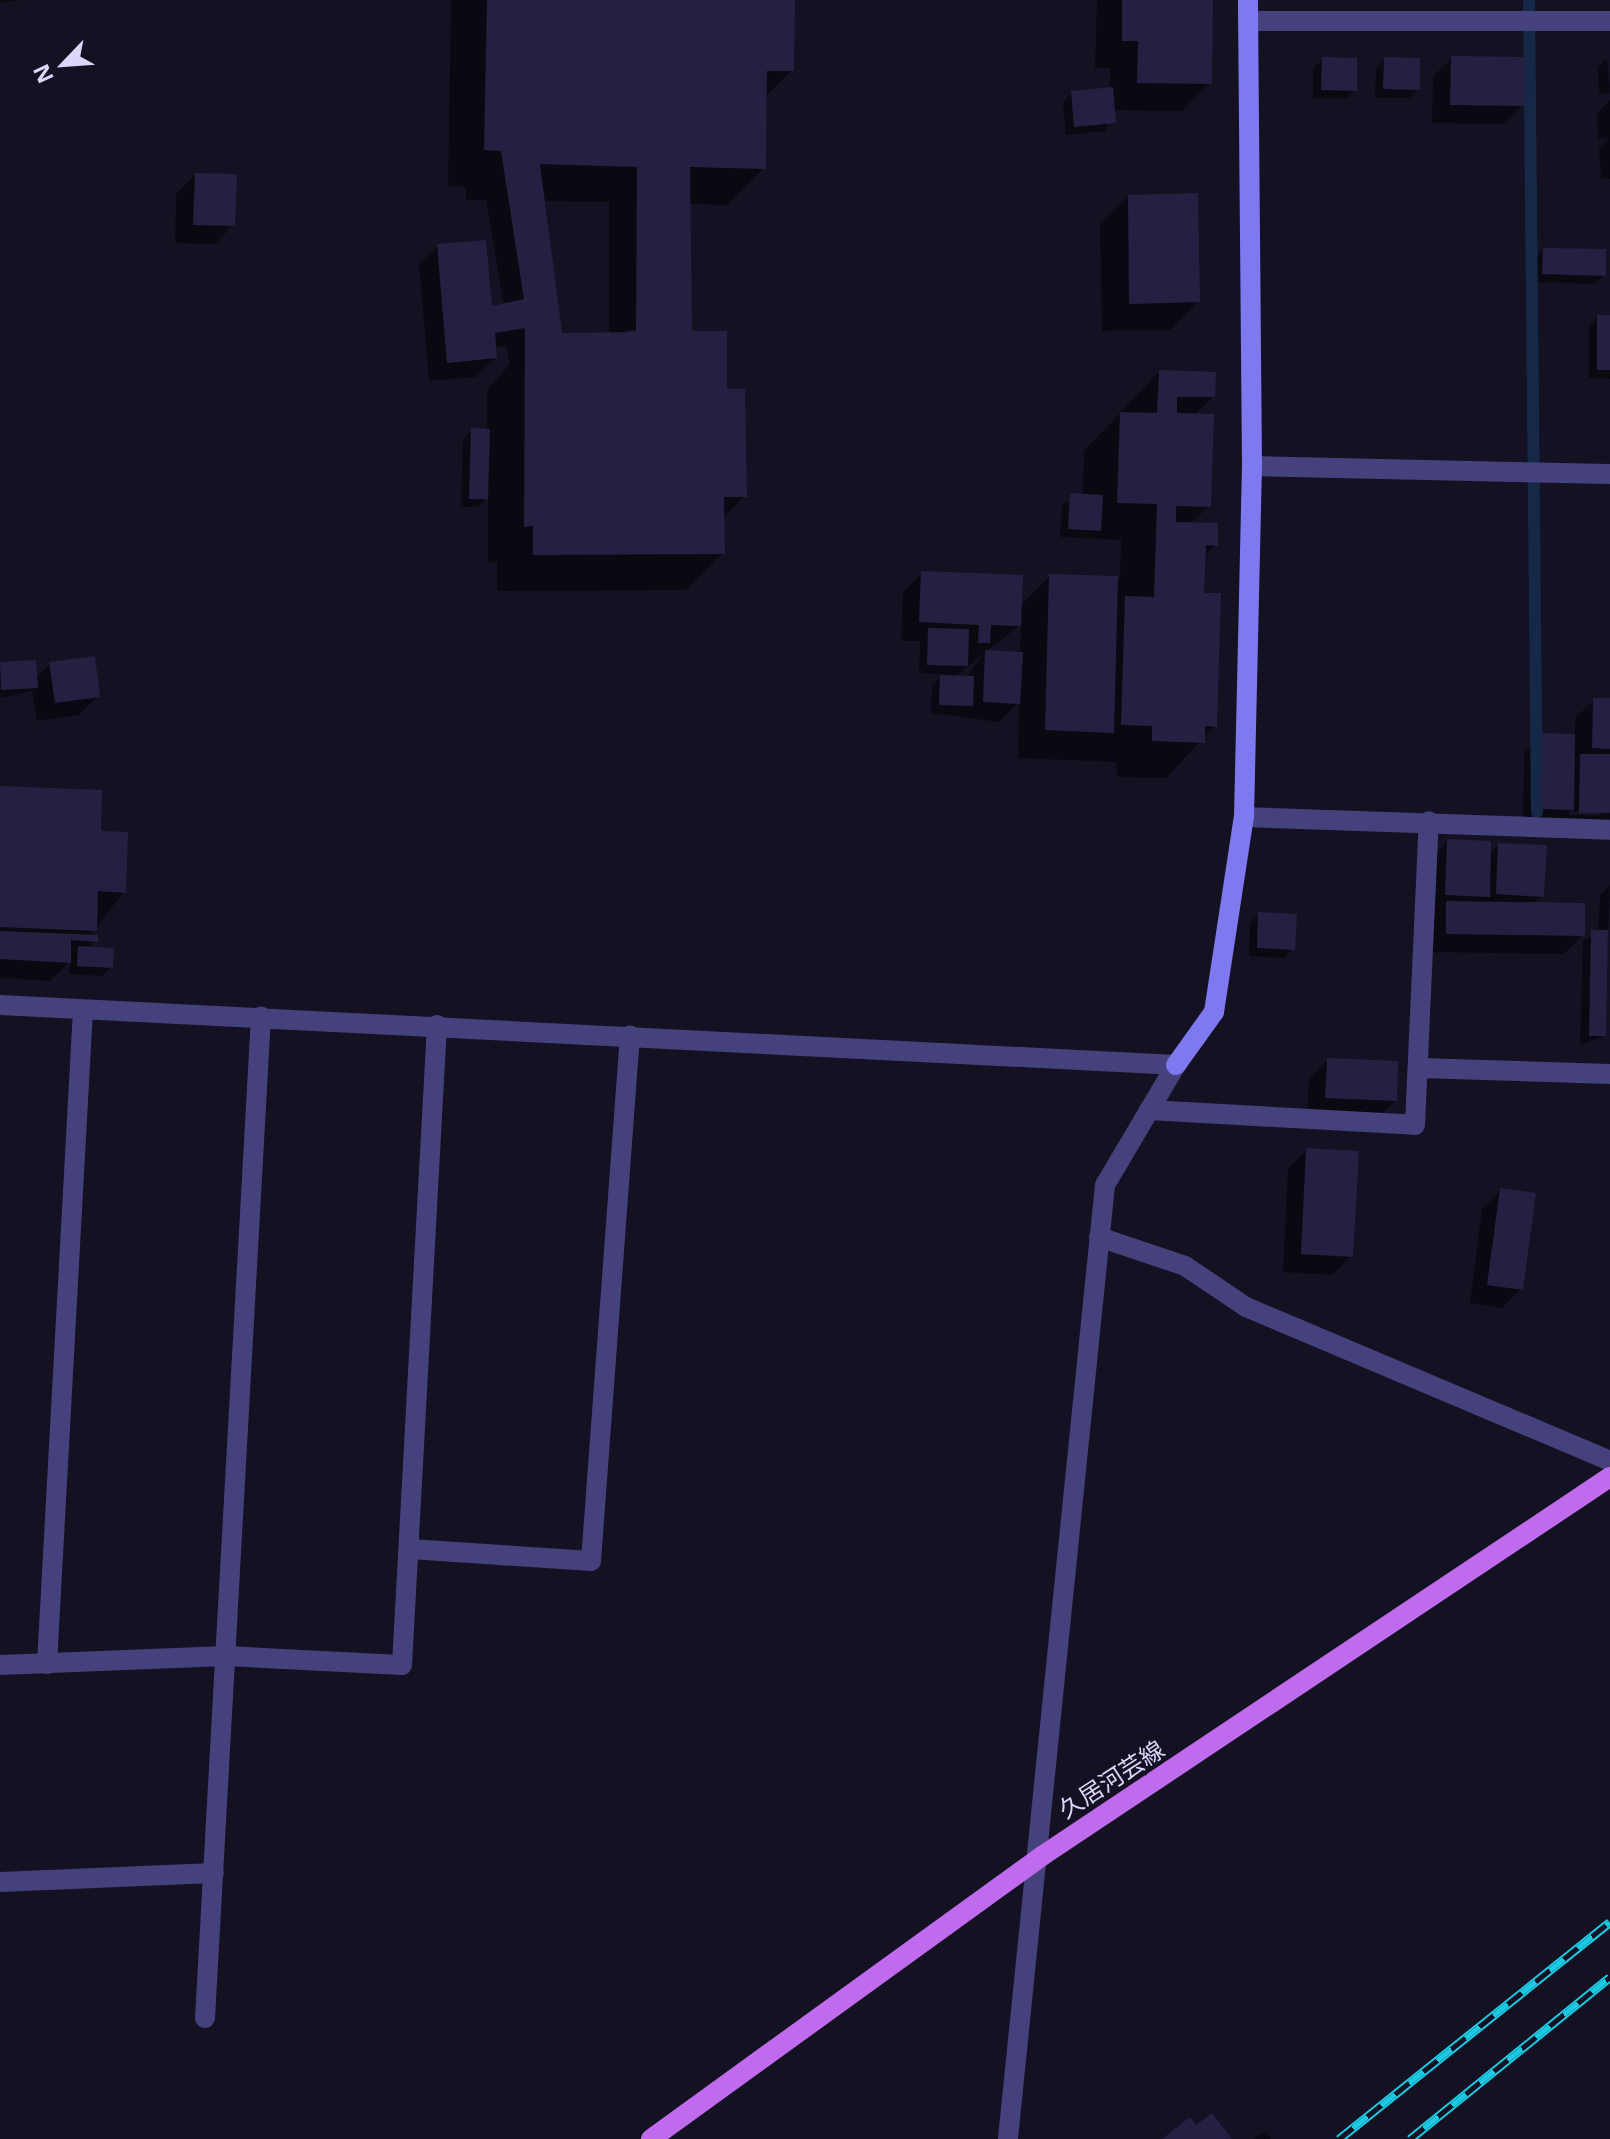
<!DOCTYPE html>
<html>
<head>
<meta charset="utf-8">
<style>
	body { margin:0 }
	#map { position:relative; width:1610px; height:2139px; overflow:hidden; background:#141122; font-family:"Open Sans","Noto Sans JP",sans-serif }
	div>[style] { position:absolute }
	.shadow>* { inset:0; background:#0007 }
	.stream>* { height:12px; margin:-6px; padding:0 6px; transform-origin:6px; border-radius:6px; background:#162847 }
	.building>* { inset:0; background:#271f41 }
	.lane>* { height:20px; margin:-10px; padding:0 10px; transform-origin:10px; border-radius:10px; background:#45417c }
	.street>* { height:20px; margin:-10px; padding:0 10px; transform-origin:10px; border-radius:10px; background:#45417c }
	.secondary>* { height:20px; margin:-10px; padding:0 10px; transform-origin:10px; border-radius:10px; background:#7f79ef }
	.primary>* { height:20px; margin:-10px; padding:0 10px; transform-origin:10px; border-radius:10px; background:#c06bee }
	.rail>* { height:9px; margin-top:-4.5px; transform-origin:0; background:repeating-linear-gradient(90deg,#141122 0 18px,#1bc9e3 0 36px); box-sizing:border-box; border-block:2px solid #1bc9e3 }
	span { translate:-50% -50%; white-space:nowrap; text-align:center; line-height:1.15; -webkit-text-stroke:7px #141122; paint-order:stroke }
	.street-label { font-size:24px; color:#dcd7fa }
	.north { position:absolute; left:24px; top:24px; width:80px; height:80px; -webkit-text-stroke:6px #141122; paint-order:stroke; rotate:245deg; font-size:22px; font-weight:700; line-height:32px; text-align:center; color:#dcd7fa }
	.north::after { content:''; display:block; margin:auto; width:28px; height:36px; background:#dcd7fa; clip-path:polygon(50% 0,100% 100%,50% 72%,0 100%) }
</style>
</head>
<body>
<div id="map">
	<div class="shadow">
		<i style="clip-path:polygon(0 0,23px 0,0 3px)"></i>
		<i style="clip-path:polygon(evenodd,451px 0,793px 0,792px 70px,765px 97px,764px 168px,727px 205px,688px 204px,690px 333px,725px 391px,745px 496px,723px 518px,723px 553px,686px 590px,497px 591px,497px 562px,488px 563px,488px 497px,478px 507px,461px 507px,463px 439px,472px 430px,487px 431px,487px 390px,510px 364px,506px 346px,494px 348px,495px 358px,476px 377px,429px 381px,419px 264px,438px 246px,490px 309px,504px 306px,486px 200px,466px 200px,466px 187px,448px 186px,451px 0,542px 201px,609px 202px,609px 334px,560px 334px,542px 201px,451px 0,626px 330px,664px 330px,626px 334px,626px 330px)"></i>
		<i style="clip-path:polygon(1211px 0,1210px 83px,1182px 111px,1113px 110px,1105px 131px,1066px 135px,1063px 102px,1072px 93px,1110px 89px,1110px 68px,1095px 68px,1097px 0)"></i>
		<i style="clip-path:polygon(1452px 58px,1522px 105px,1503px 124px,1432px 123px,1433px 76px)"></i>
		<i style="clip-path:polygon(1607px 58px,1610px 93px,1599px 94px,1598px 67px)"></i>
		<i style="clip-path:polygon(1385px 59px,1418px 89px,1409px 98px,1375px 98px,1376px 68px)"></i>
		<i style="clip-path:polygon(1322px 60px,1355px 90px,1346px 99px,1313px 98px,1313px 68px)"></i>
		<i style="clip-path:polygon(1610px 100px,1610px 179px,1601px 179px,1599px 148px,1609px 138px,1598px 139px,1597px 113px)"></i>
		<i style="clip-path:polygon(195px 175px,233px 225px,215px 244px,175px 243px,176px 194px)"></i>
		<i style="clip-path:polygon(1128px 197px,1198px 302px,1170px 330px,1102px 331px,1100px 225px)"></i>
		<i style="clip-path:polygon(1543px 250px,1604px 275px,1595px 284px,1534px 282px,1534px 259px)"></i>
		<i style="clip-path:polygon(1598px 317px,1610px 317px,1610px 379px,1589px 378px,1589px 326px)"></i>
		<i style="clip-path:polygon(evenodd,1159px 372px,1213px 397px,1194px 415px,1209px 506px,1190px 524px,1216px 545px,1203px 557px,1202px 595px,1215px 726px,1166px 778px,1117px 777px,1116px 762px,1018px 758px,1019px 702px,999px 722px,931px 713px,932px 686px,944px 674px,919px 673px,920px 641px,901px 641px,903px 592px,922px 573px,1020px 606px,1050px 576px,1120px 578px,1121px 540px,1060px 537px,1062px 504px,1083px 496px,1084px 451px,1159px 372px,1021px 624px,1020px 654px,985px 652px,966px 678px,953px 678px,1021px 624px)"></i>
		<i style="clip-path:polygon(50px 664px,98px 696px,79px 715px,37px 721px,32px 691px,0 698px,0 664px,36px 678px)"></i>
		<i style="clip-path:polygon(evenodd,1594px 700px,1610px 700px,1610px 832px,1609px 820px,1598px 831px,1523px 827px,1524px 753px,1543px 735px,1575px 736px,1575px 718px,1594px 700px,1569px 811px,1601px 811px,1601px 815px,1569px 815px,1569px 811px)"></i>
		<i style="clip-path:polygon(0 788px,99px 833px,124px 892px,88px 937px,96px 941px,88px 948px,111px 967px,102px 976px,69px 974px,70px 961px,50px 981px,0 978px)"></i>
		<i style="clip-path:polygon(1448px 841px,1489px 854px,1499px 845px,1542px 896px,1533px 904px,1583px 935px,1564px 954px,1428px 952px,1428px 922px,1436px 914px,1427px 913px,1429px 860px)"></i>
		<i style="clip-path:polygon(1610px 885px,1604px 1036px,1580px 1045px,1583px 941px,1598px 932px,1600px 895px)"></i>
		<i style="clip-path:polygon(1259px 914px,1293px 949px,1284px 958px,1249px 956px,1250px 923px)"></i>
		<i style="clip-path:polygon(1328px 1060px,1395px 1101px,1376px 1119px,1307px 1116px,1309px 1079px)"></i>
		<i style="clip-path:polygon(1307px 1150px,1351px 1256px,1332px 1275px,1283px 1272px,1288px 1169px)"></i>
		<i style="clip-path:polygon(1501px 1190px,1521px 1289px,1502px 1308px,1470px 1303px,1482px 1209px)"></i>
		<i style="clip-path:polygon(1265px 2131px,1271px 2139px,1254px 2139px)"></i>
	</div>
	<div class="stream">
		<i style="left:1529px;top:0;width:812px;rotate:89.44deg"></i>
	</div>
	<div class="building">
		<i style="clip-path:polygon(evenodd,487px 0,795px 0,794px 71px,767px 71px,766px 169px,690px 167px,692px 331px,727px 331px,727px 389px,745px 389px,747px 497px,724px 497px,725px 554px,533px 555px,533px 526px,524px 527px,525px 328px,495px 333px,497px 358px,447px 363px,437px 244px,486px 240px,492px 306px,524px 299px,501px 151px,484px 150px,487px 0,540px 164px,637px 167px,636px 332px,562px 333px,540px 164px)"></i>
		<i style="clip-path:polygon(1122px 0,1213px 0,1212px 84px,1137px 83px,1138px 41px,1122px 41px)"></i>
		<i style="clip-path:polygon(1451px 56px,1525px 57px,1524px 106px,1450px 105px)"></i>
		<i style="clip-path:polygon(1322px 57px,1357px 58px,1357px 91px,1321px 90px)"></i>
		<i style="clip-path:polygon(1384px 57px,1420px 58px,1420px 90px,1383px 89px)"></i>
		<i style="clip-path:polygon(1113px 87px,1116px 123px,1074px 127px,1071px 91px)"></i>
		<i style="clip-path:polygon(195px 173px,237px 174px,235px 226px,193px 225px)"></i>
		<i style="clip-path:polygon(1198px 193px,1200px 302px,1129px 304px,1128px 195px)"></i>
		<i style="clip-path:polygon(1543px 248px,1606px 249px,1606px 276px,1542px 274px)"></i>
		<i style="clip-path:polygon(1597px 315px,1610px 315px,1610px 370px,1597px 370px)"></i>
		<i style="clip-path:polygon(1159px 370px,1216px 372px,1215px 397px,1177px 397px,1177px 413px,1214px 414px,1211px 507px,1176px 506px,1176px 522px,1218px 523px,1218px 546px,1206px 545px,1204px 593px,1221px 593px,1217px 727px,1205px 726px,1205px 743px,1152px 741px,1152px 726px,1121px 725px,1125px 596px,1154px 597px,1157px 504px,1117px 503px,1120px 412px,1157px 413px)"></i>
		<i style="clip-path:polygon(471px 428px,490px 429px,488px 499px,469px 499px)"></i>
		<i style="clip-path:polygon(1070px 493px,1103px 495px,1101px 531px,1068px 529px)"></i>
		<i style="clip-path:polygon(921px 571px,1023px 575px,1021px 626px,991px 625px,990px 643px,978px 643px,979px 625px,919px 622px)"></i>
		<i style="clip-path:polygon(1049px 574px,1118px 576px,1114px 733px,1045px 730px)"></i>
		<i style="clip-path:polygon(928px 628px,969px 629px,968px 666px,927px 665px)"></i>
		<i style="clip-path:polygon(985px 650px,1023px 652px,1020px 704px,983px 702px)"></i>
		<i style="clip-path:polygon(95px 656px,100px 697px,55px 703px,49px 662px)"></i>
		<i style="clip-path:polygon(36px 660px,38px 688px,1px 690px,0 662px)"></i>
		<i style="clip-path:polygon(940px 675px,974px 676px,973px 706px,939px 705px)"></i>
		<i style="clip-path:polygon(1593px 698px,1610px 698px,1610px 749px,1592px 748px)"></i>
		<i style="clip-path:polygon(1542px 733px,1575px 734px,1574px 810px,1541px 809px)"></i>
		<i style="clip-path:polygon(1580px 754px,1610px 754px,1610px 813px,1579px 813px)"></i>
		<i style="clip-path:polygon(0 786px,102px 790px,101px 831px,128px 832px,126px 893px,98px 891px,97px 931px,0 927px)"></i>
		<i style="clip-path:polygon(1447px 839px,1491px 841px,1490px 897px,1445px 895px)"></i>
		<i style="clip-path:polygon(1498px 843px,1547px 845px,1544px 897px,1496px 894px)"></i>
		<i style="clip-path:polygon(1446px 901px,1585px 903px,1585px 936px,1446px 934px)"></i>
		<i style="clip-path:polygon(1258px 912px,1297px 914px,1295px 950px,1257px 948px)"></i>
		<i style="clip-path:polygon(1591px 930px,1608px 930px,1606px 1036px,1589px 1036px)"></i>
		<i style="clip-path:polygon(0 931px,98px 935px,98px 942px,71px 940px,71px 963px,0 959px)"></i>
		<i style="clip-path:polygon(78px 946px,114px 948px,113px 968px,77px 966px)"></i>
		<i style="clip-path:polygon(1327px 1058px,1398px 1061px,1397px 1101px,1325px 1098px)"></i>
		<i style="clip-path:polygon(1306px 1148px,1359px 1151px,1353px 1257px,1301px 1254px)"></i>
		<i style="clip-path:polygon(1500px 1188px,1536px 1193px,1523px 1290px,1487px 1285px)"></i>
		<i style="clip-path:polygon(1212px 2113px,1232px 2139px,1162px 2139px,1190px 2117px,1196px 2125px)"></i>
	</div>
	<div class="lane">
		<i style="left:1099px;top:1237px;width:91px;rotate:18.6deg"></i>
		<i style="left:1185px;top:1266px;width:73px;rotate:33.9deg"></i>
		<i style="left:1246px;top:1307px;width:395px;rotate:22.9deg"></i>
	</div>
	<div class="street">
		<i style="left:1248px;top:21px;width:362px"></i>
		<i style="left:1252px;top:466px;width:358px;rotate:1.3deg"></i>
		<i style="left:1244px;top:817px;width:366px;rotate:2deg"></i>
		<i style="left:0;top:1005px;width:1178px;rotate:2.92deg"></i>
		<i style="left:1176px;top:1065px;width:139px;rotate:120.6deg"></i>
		<i style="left:1105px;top:1185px;width:959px;rotate:95.81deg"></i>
		<i style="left:1419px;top:1068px;width:191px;rotate:1.8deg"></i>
		<i style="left:1149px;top:1110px;width:266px;rotate:3.2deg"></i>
		<i style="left:1415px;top:1125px;width:304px;rotate:-87.4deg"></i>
		<i style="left:410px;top:1549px;width:181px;rotate:3.8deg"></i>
		<i style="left:591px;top:1561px;width:527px;rotate:-85.76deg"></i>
		<i style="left:47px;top:1664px;width:655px;rotate:-86.85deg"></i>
		<i style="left:0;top:1665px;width:226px;rotate:-2.3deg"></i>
		<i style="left:226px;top:1656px;width:176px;rotate:2.9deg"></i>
		<i style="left:402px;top:1665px;width:641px;rotate:-86.87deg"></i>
		<i style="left:0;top:1882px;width:214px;rotate:-2.4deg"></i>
		<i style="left:205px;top:2018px;width:1003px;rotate:-86.8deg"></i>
	</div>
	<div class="secondary">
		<i style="left:1176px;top:1065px;width:65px;rotate:-54.4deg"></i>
		<i style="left:1214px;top:1012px;width:197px;rotate:-81.3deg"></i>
		<i style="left:1244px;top:817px;width:351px;rotate:-88.7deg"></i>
		<i style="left:1252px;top:466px;width:466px;rotate:-90.5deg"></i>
	</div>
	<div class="primary">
		<i style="left:651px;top:2139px;width:483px;rotate:-35.9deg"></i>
		<i style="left:1042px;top:1856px;width:683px;rotate:-33.71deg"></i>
	</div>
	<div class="rail">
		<i style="left:1339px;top:2139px;width:347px;rotate:-38.7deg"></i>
		<i style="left:1410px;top:2139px;width:257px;rotate:-39deg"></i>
	</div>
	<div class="street-label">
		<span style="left:1111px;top:1779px;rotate:-33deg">久居河芸線</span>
	</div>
	<div class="north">N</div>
</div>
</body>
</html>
